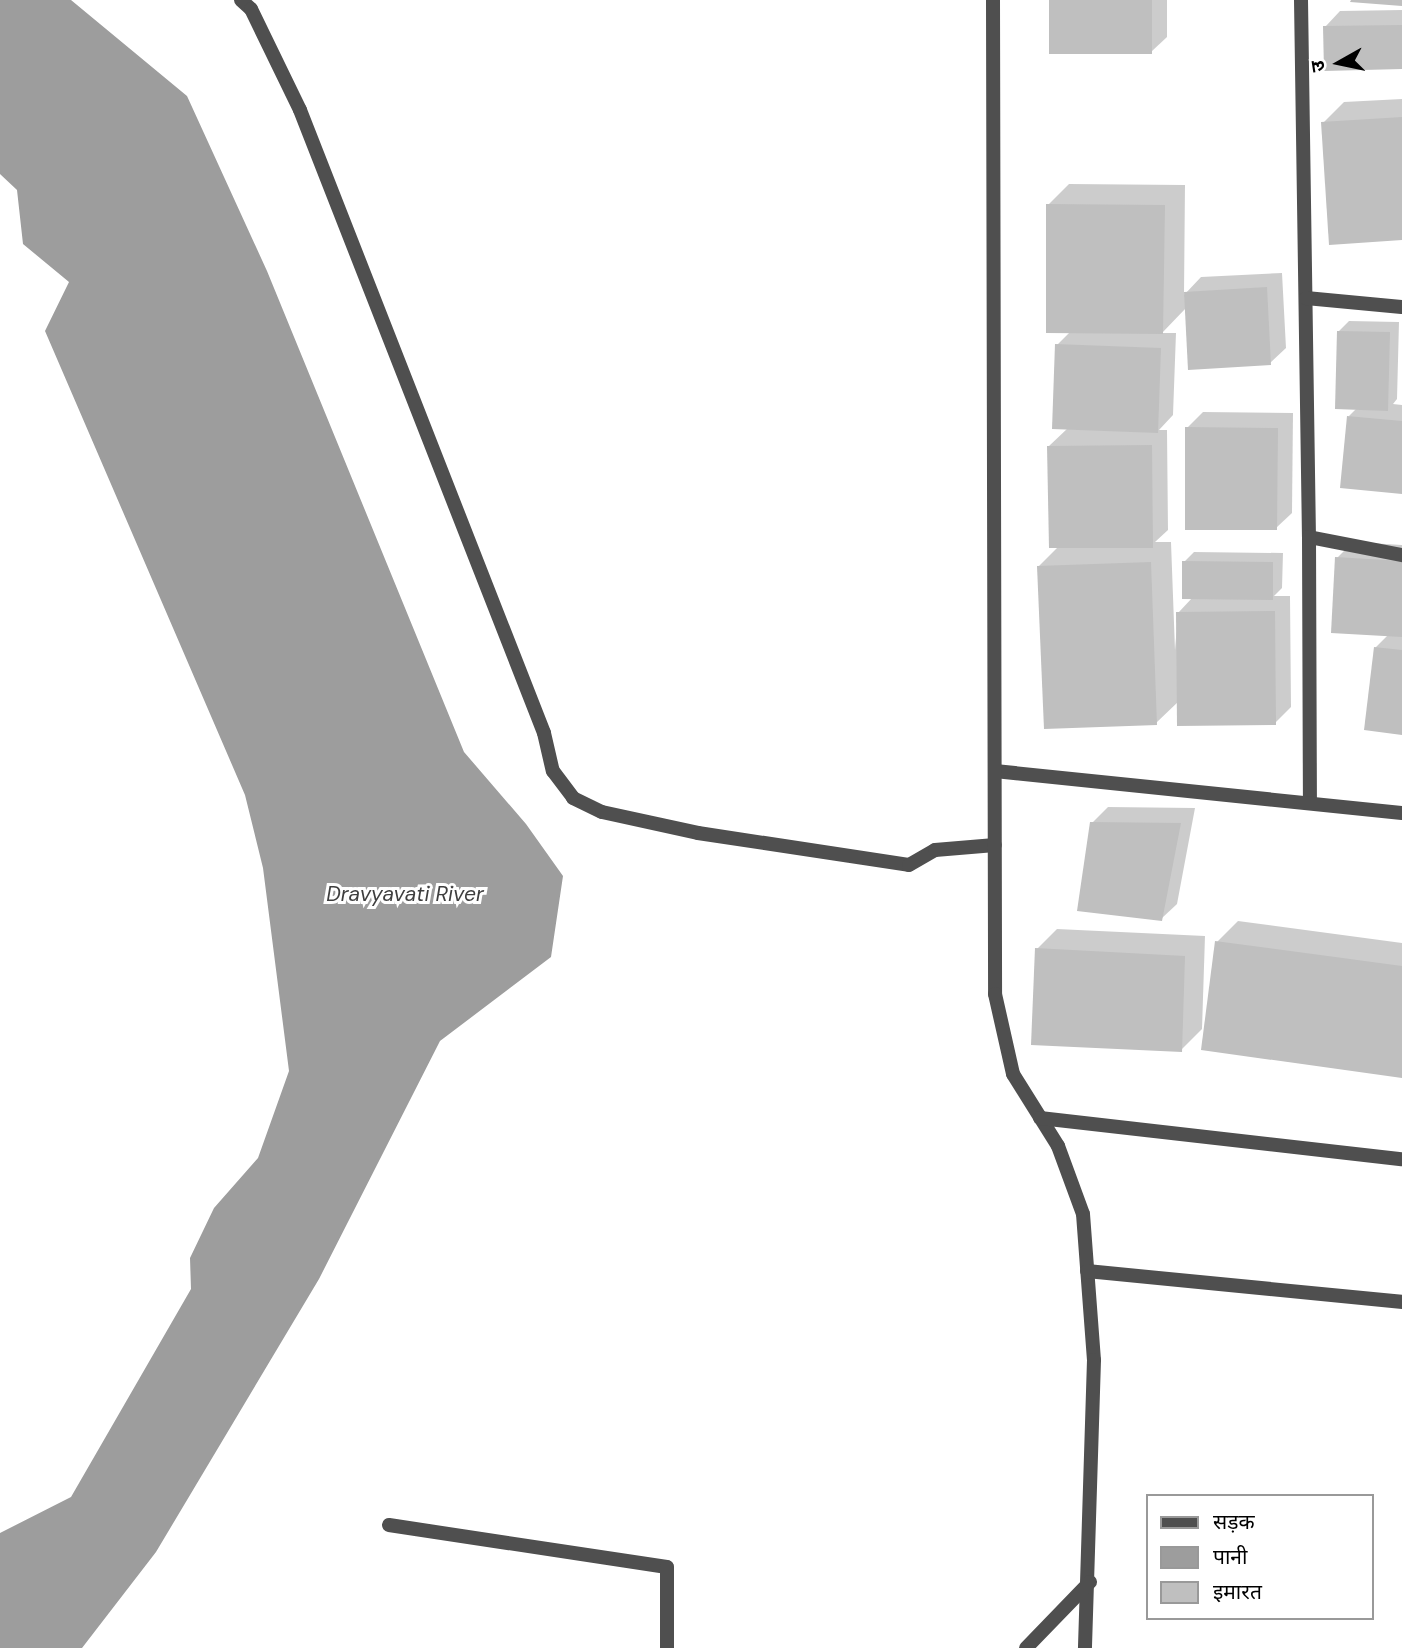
<!DOCTYPE html>
<html>
<head>
<meta charset="utf-8">
<style>
	body { margin:0 }
	#map { position:relative; width:1402px; height:1648px; overflow:hidden; background:#fff; font-family:"DM Sans","Noto Sans Devanagari",sans-serif }
	div>[style] { position:absolute }
	.water>* { inset:0; background:#9d9d9d }
	.shadow>* { inset:0; background:#0003 }
	.building>* { inset:0; background:#bfbfbf }
	.minor>* { height:14px; margin:-7px; padding:0 7px; transform-origin:7px; border-radius:7px; background:#4f4f4f }
	.tertiary>* { height:14px; margin:-7px; padding:0 7px; transform-origin:7px; border-radius:7px; background:#4f4f4f }
	span { translate:-50% -50%; white-space:nowrap; text-align:center; line-height:1.15; -webkit-text-stroke:6px #fff; paint-order:stroke }
	.water-label { font-size:21px; color:#3e3e3e; font-style:italic }
	.legend { position:absolute; left:1146px; top:1494px; width:228px; height:126px; box-sizing:border-box; background:#fff; border:2px solid #999; margin:0; padding:9px 12px; list-style:none; font-size:21px; color:#000 }
	.legend li { display:flex; align-items:center; gap:14px; height:35px }
	.legend b { width:35px; border:2px solid #999 }
	.north { position:absolute; left:1304px; top:28px; width:70px; height:70px; -webkit-text-stroke:5px #fff; paint-order:stroke; rotate:261deg; font-size:19px; font-weight:700; line-height:28px; text-align:center; color:#000 }
	.north::after { content:''; display:block; margin:auto; width:24px; height:32px; background:#000; clip-path:polygon(50% 0,100% 100%,50% 72%,0 100%) }
</style>
</head>
<body>
<div id="map">
	<div class="water">
		<i style="clip-path:polygon(0 0,71px 0,187px 96px,267px 271px,464px 752px,526px 824px,563px 876px,551px 957px,440px 1041px,319px 1279px,156px 1552px,82px 1648px,0 1648px,0 1533px,71px 1497px,191px 1289px,190px 1258px,214px 1208px,258px 1158px,289px 1071px,263px 868px,245px 795px,45px 331px,69px 282px,23px 244px,17px 190px,0 174px)"></i>
	</div>
	<div class="shadow">
		<i style="clip-path:polygon(1051px 0,1167px 0,1167px 37px,1151px 52px)"></i>
		<i style="clip-path:polygon(1402px 10px,1402px 68px,1325px 27px,1340px 11px)"></i>
		<i style="clip-path:polygon(1402px 99px,1402px 238px,1323px 123px,1344px 102px)"></i>
		<i style="clip-path:polygon(1069px 184px,1185px 185px,1184px 295px,1201px 277px,1282px 273px,1286px 348px,1270px 363px,1186px 308px,1162px 333px,1176px 333px,1173px 415px,1159px 430px,1167px 430px,1168px 530px,1155px 542px,1171px 542px,1175px 650px,1178px 613px,1193px 597px,1184px 562px,1194px 552px,1283px 553px,1282px 588px,1274px 596px,1290px 596px,1291px 707px,1275px 723px,1179px 701px,1156px 723px,1039px 566px,1059px 546px,1049px 446px,1068px 428px,1057px 345px,1071px 331px,1048px 205px)"></i>
		<i style="clip-path:polygon(1349px 321px,1399px 322px,1397px 399px,1393px 404px,1402px 405px,1402px 493px,1349px 416px,1357px 408px,1339px 331px)"></i>
		<i style="clip-path:polygon(1203px 412px,1293px 413px,1292px 513px,1276px 528px,1187px 428px)"></i>
		<i style="clip-path:polygon(1353px 542px,1402px 545px,1402px 733px,1375px 648px,1389px 634px,1337px 558px)"></i>
		<i style="clip-path:polygon(1108px 807px,1195px 808px,1177px 904px,1161px 919px,1092px 823px)"></i>
		<i style="clip-path:polygon(1238px 921px,1402px 943px,1402px 1076px,1217px 942px)"></i>
		<i style="clip-path:polygon(1057px 929px,1205px 936px,1202px 1029px,1181px 1050px,1037px 949px)"></i>
	</div>
	<div class="building">
		<i style="clip-path:polygon(1049px 0,1152px 0,1152px 54px,1049px 54px)"></i>
		<i style="clip-path:polygon(1351px 0,1402px 0,1402px 6px,1350px 2px)"></i>
		<i style="clip-path:polygon(1402px 25px,1402px 69px,1324px 71px,1323px 26px)"></i>
		<i style="clip-path:polygon(1402px 117px,1402px 240px,1329px 245px,1321px 122px)"></i>
		<i style="clip-path:polygon(1046px 204px,1165px 205px,1163px 334px,1046px 333px)"></i>
		<i style="clip-path:polygon(1267px 287px,1271px 365px,1188px 370px,1184px 292px)"></i>
		<i style="clip-path:polygon(1337px 331px,1390px 332px,1388px 411px,1335px 409px)"></i>
		<i style="clip-path:polygon(1055px 344px,1161px 348px,1158px 433px,1052px 429px)"></i>
		<i style="clip-path:polygon(1347px 416px,1402px 421px,1402px 494px,1340px 488px)"></i>
		<i style="clip-path:polygon(1185px 427px,1278px 428px,1277px 530px,1185px 530px)"></i>
		<i style="clip-path:polygon(1152px 445px,1153px 548px,1049px 548px,1047px 446px)"></i>
		<i style="clip-path:polygon(1335px 557px,1402px 561px,1402px 637px,1331px 633px)"></i>
		<i style="clip-path:polygon(1182px 561px,1273px 562px,1273px 600px,1182px 599px)"></i>
		<i style="clip-path:polygon(1151px 562px,1157px 725px,1044px 729px,1037px 566px)"></i>
		<i style="clip-path:polygon(1275px 611px,1276px 725px,1177px 726px,1176px 612px)"></i>
		<i style="clip-path:polygon(1374px 647px,1402px 650px,1402px 735px,1364px 730px)"></i>
		<i style="clip-path:polygon(1090px 822px,1181px 823px,1162px 921px,1077px 911px)"></i>
		<i style="clip-path:polygon(1215px 941px,1402px 966px,1402px 1078px,1201px 1050px)"></i>
		<i style="clip-path:polygon(1035px 948px,1185px 956px,1182px 1052px,1031px 1045px)"></i>
	</div>
	<div class="minor">
		<i style="left:241px;top:0;width:13px;rotate:42deg"></i>
		<i style="left:251px;top:9px;width:112px;rotate:64.1deg"></i>
		<i style="left:300px;top:110px;width:669px;rotate:68.61deg"></i>
		<i style="left:544px;top:733px;width:39px;rotate:77deg"></i>
		<i style="left:553px;top:771px;width:34px;rotate:53deg"></i>
		<i style="left:573px;top:798px;width:32px;rotate:26deg"></i>
		<i style="left:602px;top:812px;width:98px;rotate:12.3deg"></i>
		<i style="left:698px;top:833px;width:213px;rotate:8.6deg"></i>
		<i style="left:909px;top:865px;width:30px;rotate:-30deg"></i>
		<i style="left:935px;top:850px;width:60px;rotate:-4.8deg"></i>
		<i style="left:1301px;top:0;width:537px;rotate:89.15deg"></i>
		<i style="left:1309px;top:537px;width:95px;rotate:11deg"></i>
		<i style="left:1306px;top:298px;width:96px;rotate:5.4deg"></i>
		<i style="left:1309px;top:537px;width:266px;rotate:89.8deg"></i>
		<i style="left:995px;top:771px;width:409px;rotate:5.9deg"></i>
		<i style="left:389px;top:1525px;width:281px;rotate:8.6deg"></i>
		<i style="left:667px;top:1567px;width:81px;rotate:90deg"></i>
	</div>
	<div class="tertiary">
		<i style="left:993px;top:0;width:994px;rotate:89.88deg"></i>
		<i style="left:995px;top:994px;width:82px;rotate:77.3deg"></i>
		<i style="left:1013px;top:1074px;width:85px;rotate:58deg"></i>
		<i style="left:1058px;top:1146px;width:72px;rotate:69.8deg"></i>
		<i style="left:1083px;top:1214px;width:146px;rotate:85.7deg"></i>
		<i style="left:1094px;top:1360px;width:288px;rotate:91.8deg"></i>
		<i style="left:1040px;top:1118px;width:364px;rotate:6.5deg"></i>
		<i style="left:1087px;top:1271px;width:317px;rotate:5.6deg"></i>
		<i style="left:1026px;top:1648px;width:92px;rotate:-45.9deg"></i>
	</div>
	<div class="water-label">
		<span style="left:405px;top:894px">Dravyavati River</span>
	</div>
	<ul class="legend">
	<li><b style="height:9px;background:#4f4f4f"></b>सड़क</li>
	<li><b style="height:19px;background:#9d9d9d"></b>पानी</li>
	<li><b style="height:19px;background:#bfbfbf"></b>इमारत</li>
	</ul>
	<div class="north">उ</div>
</div>
</body>
</html>
